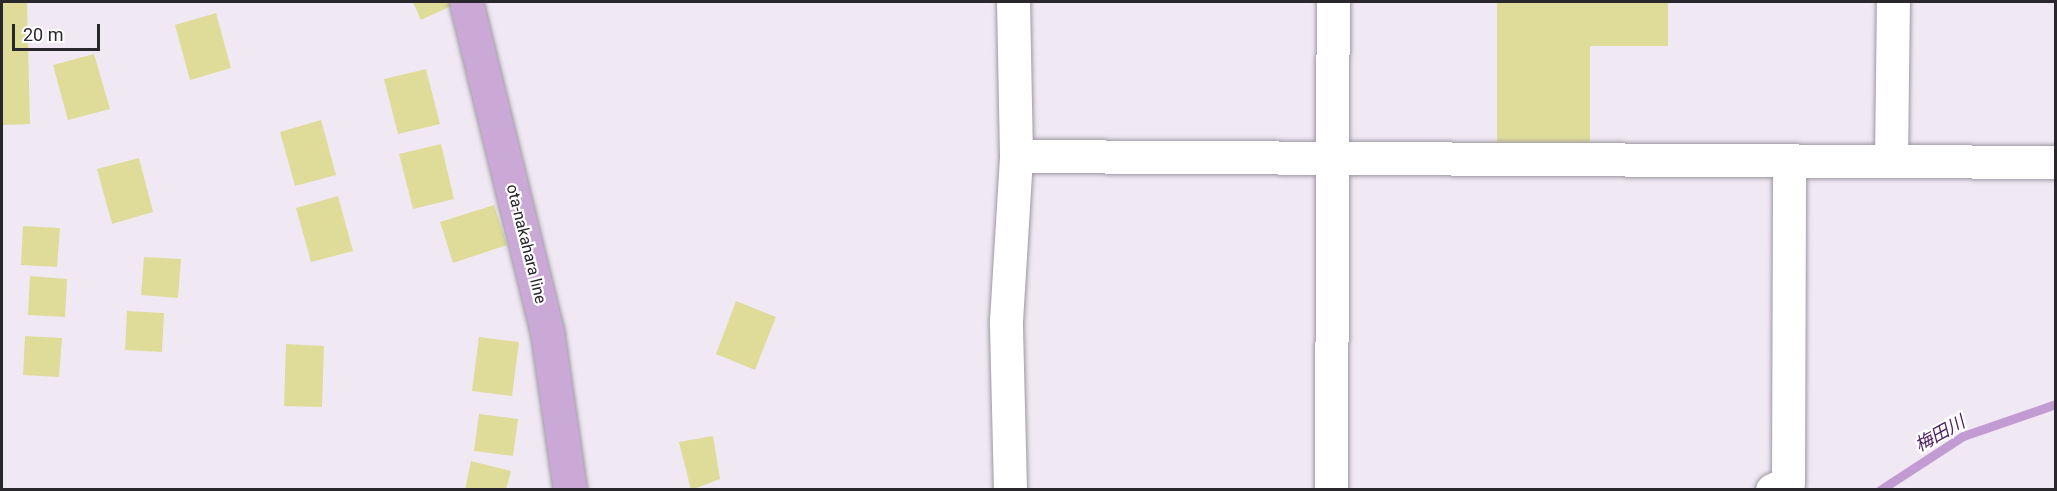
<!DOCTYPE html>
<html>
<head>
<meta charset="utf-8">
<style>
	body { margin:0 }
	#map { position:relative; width:2057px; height:491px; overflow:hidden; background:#f0e9f4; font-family:Roboto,"Noto Sans JP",sans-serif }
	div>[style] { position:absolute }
	.stream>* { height:9px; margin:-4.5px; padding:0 4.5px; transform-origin:4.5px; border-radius:4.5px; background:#c19bd2 }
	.building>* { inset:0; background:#dedc98 }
	.roads { filter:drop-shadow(0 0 2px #9e97a2) drop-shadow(0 0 2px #9e97a2) }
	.minor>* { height:33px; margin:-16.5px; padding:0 16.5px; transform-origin:16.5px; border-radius:16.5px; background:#fff }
	.major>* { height:33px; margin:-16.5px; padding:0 16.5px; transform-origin:16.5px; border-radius:16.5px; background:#caa9d7 }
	span { translate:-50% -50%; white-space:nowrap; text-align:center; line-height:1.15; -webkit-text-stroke:4.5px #fff; paint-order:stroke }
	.street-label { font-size:16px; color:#2a272c }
	.water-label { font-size:18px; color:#502163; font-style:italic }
	.frame { position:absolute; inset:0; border:3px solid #2a272c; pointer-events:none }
	.scale { position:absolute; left:12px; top:24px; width:88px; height:27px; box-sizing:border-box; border:3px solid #2a272c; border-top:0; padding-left:8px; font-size:18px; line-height:21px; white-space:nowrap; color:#2a272c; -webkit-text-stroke:4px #fff; paint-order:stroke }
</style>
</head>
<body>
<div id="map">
	<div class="stream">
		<i style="left:1880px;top:490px;width:99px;rotate:-33deg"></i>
		<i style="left:1963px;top:436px;width:98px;rotate:-19deg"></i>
	</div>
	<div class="building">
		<i style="clip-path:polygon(2px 2px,27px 2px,30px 124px,2px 125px)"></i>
		<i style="clip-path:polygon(413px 2px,460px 2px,421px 20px)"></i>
		<i style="clip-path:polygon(1497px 2px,1668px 2px,1668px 46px,1590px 46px,1590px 142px,1497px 142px)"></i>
		<i style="clip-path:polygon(216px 13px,231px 68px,190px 80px,175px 25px)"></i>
		<i style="clip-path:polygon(94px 54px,110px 109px,68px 120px,53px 65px)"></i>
		<i style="clip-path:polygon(426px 69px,440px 124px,398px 134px,384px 79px)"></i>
		<i style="clip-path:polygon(321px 120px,336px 175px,295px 186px,280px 132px)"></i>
		<i style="clip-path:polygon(441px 144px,454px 199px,413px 209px,399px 154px)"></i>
		<i style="clip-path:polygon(139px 158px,153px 212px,112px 224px,97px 169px)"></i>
		<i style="clip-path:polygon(338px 196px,353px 251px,311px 262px,296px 208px)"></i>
		<i style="clip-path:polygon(494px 205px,507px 245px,453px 263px,440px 222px)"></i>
		<i style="clip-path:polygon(23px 226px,60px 228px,57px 267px,21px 265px)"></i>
		<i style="clip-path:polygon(144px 257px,181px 259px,178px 298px,141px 295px)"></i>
		<i style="clip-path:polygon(30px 276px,67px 279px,65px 317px,28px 315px)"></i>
		<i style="clip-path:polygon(736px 301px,776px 317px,755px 370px,716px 354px)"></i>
		<i style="clip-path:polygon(127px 311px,164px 313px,162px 352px,125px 350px)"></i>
		<i style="clip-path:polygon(25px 336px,62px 338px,59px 377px,23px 375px)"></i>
		<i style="clip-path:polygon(479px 337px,519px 342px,512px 396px,472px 391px)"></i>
		<i style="clip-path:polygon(286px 344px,324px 346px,322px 407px,284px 406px)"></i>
		<i style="clip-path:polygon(479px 414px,518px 419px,513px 456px,474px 451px)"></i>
		<i style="clip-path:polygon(713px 436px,720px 479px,691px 490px,679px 442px)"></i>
		<i style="clip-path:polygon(471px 461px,511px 471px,506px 490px,465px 490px)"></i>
	</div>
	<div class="roads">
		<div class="minor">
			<i style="left:1016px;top:156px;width:1040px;rotate:0.33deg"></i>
			<i style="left:1891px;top:160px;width:158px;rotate:-89.3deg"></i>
			<i style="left:1010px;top:490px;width:169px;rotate:-91.4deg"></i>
			<i style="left:1006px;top:321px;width:165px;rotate:-86.5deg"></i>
			<i style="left:1016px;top:156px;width:154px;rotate:-91.1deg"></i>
			<i style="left:1331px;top:490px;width:488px;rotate:-89.8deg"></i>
			<i style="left:1772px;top:490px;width:17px;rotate:-24deg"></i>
			<i style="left:1788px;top:483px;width:321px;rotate:-89.8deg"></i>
		</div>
		<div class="major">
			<i style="left:466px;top:2px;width:339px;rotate:76.2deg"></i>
			<i style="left:547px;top:331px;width:161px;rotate:81.8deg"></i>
		</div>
	</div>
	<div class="street-label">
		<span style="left:526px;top:244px;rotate:76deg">ota-nakahara line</span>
	</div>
	<div class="water-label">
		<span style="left:1940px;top:434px;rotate:-29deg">梅田川</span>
	</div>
	<div class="frame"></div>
	<div class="scale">20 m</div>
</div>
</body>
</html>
